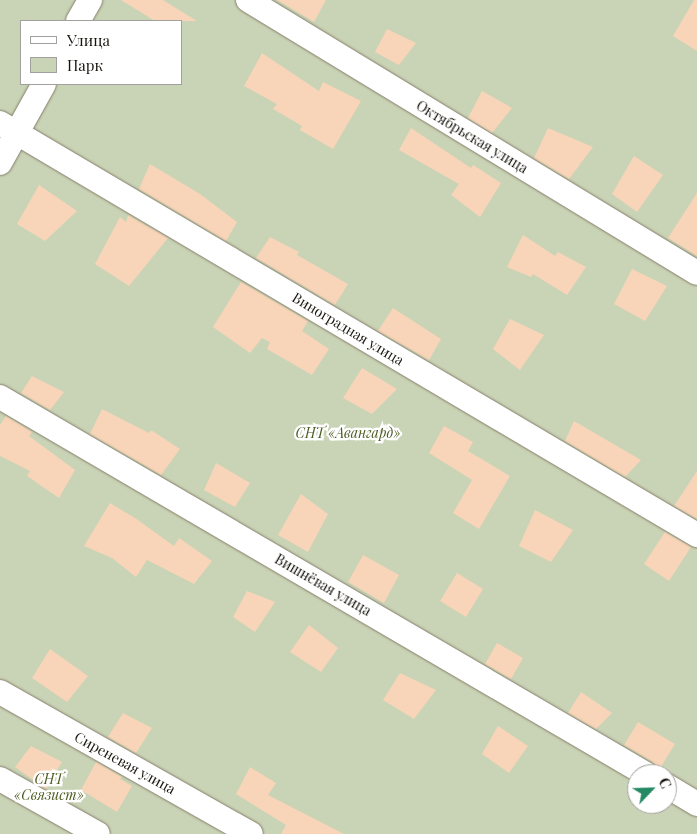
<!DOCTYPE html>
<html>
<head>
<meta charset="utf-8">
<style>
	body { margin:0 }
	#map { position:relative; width:697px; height:834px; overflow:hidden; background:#fdf5e0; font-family:"Playfair Display",serif }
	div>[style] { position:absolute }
	.green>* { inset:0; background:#c9d3b5 }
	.building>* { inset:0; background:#f8d5b8 }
	.roads { filter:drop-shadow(0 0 1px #867f6c) drop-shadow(0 0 1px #867f6c) }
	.minor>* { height:24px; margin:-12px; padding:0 12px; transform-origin:12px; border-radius:12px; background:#fff }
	span { translate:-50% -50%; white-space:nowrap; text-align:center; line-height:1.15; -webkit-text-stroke:4.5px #fff; paint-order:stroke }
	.street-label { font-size:14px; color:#17140d }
	.park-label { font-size:14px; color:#4e5d23; font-style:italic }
	.legend { position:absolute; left:20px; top:20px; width:162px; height:65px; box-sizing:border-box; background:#fff; border:1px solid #a2a19e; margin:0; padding:6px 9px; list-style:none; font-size:15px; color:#17140d }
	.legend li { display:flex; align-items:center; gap:10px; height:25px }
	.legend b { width:25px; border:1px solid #a2a19e }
	.north { position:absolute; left:627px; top:764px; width:50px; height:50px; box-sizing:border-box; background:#fff; border:1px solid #a2a19e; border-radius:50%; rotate:66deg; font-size:14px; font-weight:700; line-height:20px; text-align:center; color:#17140d }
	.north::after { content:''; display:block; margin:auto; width:18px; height:22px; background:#248964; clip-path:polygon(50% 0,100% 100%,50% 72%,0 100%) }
</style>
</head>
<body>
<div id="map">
	<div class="green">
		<i style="clip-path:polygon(evenodd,0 0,697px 0,697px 834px,0 834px,0 0,21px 21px,181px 21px,181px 84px,21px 84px,21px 21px,0 0,637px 774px,667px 774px,667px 804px,637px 804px,637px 774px)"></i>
	</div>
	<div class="building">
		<i style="clip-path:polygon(121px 0,163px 0,197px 21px,155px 21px)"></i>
		<i style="clip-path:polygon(277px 0,326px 0,314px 22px)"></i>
		<i style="clip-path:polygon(694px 0,697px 0,697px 51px,673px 36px)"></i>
		<i style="clip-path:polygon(387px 29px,416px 43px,399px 65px,375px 52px)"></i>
		<i style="clip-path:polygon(262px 53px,319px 91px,323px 82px,361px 101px,333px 149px,300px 130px,302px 126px,273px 109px,277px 104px,244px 86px)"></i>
		<i style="clip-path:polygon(482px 91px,512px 108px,492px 133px,468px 118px)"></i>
		<i style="clip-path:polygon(411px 128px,471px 168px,473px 165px,501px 183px,480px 217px,451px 195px,459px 184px,399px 150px)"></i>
		<i style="clip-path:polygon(548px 128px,593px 147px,569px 179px,534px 158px)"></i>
		<i style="clip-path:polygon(634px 156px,663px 175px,637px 212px,612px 194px)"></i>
		<i style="clip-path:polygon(150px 164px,200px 194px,237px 222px,226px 241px,139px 189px)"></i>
		<i style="clip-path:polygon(39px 185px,77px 211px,45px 241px,17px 224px)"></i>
		<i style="clip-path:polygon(697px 193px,697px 256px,668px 238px)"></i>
		<i style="clip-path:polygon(128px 215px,168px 238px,129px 286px,95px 264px,120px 217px,126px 222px)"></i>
		<i style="clip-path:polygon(523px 235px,555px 256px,558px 252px,586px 267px,567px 295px,533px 274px,531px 277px,507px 267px)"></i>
		<i style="clip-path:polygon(270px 237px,299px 252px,297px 255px,348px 284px,335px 305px,256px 258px)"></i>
		<i style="clip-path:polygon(632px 269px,667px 286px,645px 321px,614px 304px)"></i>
		<i style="clip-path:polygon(241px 282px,308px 321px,302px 331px,329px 349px,312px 375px,267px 349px,270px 342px,262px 338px,250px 353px,213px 327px)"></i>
		<i style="clip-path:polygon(393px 308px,441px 339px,429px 360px,378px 331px)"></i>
		<i style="clip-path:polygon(510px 319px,544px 335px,520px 370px,493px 349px)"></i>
		<i style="clip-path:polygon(362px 368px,397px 389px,372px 414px,343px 398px)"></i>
		<i style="clip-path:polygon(32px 376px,64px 392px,50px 410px,21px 393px)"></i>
		<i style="clip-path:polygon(102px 409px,149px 433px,151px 430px,180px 449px,161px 475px,90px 434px)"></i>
		<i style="clip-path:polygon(6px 416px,32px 432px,29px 436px,75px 470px,59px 498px,27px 476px,30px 471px,0 456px,0 425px)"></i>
		<i style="clip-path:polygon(574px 421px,641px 460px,625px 477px,565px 441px)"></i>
		<i style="clip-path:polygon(444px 426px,473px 442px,468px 451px,510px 476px,479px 529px,453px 513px,472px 480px,429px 453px)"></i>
		<i style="clip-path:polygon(216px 463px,250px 483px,235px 507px,204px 490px)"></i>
		<i style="clip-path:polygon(697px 471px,697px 519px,674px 506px)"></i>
		<i style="clip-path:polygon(301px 494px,328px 514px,308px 552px,278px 535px)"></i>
		<i style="clip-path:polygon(110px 503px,135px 518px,174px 546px,179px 538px,212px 561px,194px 584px,147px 560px,136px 577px,112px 558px,84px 546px)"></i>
		<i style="clip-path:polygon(535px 510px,573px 530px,551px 562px,519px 546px)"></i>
		<i style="clip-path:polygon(665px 532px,691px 547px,669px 581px,644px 564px)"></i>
		<i style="clip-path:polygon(363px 555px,399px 575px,384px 603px,348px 582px)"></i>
		<i style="clip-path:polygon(457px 573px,483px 589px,466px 617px,440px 601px)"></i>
		<i style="clip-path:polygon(247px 591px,275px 602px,255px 632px,233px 617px)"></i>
		<i style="clip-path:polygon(309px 625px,338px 648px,321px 672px,290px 652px)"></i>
		<i style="clip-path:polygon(497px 643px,523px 658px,511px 679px,485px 664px)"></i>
		<i style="clip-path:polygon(50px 649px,88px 676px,67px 702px,32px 678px)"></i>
		<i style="clip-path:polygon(400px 673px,436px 690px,414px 719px,383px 700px)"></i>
		<i style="clip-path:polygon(581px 692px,612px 713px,596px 729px,568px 713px)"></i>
		<i style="clip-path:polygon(123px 713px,152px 728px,136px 753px,108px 737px)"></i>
		<i style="clip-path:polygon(638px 722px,675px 744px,659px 770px,653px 762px,624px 745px)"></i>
		<i style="clip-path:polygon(498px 726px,528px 746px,509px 773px,482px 754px)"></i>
		<i style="clip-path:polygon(31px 746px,62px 762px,46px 789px,15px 767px)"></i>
		<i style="clip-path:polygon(96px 762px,122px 777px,120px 779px,132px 786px,117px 812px,81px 790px)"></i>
		<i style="clip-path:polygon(250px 767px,276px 783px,268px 795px,344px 834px,281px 834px,286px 825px,236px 794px)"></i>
	</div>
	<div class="roads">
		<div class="minor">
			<i style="left:248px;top:0;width:525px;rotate:31.3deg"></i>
			<i style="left:78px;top:21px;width:24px;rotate:-60deg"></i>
			<i style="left:0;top:123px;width:810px;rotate:30.59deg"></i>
			<i style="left:0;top:163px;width:90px;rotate:-60.9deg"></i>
			<i style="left:0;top:397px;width:748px;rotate:30.27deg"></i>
			<i style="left:0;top:692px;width:288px;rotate:29.5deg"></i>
			<i style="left:0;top:779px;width:112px;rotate:29.3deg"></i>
			<i style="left:667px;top:786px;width:35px;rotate:31deg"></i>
		</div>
	</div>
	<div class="street-label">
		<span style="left:472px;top:137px;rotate:31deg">Октябрьская улица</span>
		<span style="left:348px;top:329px;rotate:31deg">Виноградная улица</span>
		<span style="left:323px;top:585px;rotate:30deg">Вишнёвая улица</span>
		<span style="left:125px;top:763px;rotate:29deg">Сиреневая улица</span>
	</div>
	<div class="park-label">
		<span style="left:348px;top:433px">СНТ «Авангард»</span>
		<span style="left:49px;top:787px">СНТ<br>«Связист»</span>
	</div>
	<ul class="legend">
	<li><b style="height:6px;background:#fff"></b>Улица</li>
	<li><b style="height:14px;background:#c9d3b5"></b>Парк</li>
	</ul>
	<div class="north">С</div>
</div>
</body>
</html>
